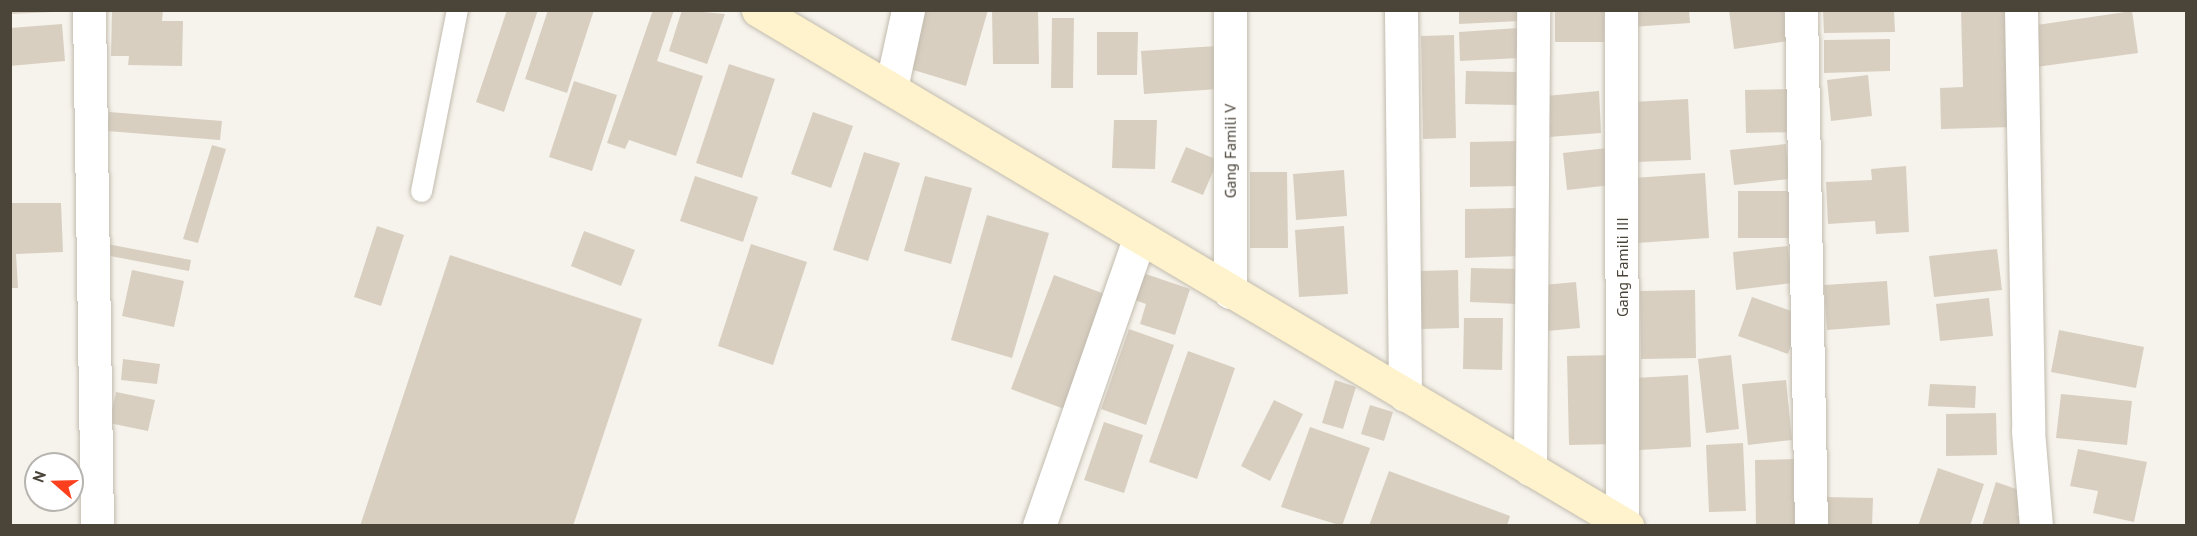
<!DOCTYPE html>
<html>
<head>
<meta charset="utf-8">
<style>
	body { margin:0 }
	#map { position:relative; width:2197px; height:536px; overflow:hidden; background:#f6f3ec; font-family:"PT Sans",sans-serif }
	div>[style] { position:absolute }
	.building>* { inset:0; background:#d8cfc1 }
	.roads { filter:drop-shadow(0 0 2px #c2bbae) drop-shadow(0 0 2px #c2bbae) }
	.service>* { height:21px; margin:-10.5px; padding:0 10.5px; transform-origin:10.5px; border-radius:10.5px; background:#fff }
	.minor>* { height:33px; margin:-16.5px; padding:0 16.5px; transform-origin:16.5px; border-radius:16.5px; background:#fff }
	.secondary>* { height:33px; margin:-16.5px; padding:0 16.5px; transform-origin:16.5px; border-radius:16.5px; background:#fff3cd }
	span { translate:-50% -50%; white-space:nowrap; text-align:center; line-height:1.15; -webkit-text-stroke:5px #fff; paint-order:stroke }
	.street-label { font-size:16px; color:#4b4439 }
	.frame { position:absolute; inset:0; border:12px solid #4b4439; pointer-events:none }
	.north { position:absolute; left:24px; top:452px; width:60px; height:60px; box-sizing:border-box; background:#fff; border:2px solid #b7b4b0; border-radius:50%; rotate:290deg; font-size:16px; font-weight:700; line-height:24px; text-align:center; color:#4b4439 }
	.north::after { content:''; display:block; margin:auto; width:21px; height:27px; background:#fc3f1d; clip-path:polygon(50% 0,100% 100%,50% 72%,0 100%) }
</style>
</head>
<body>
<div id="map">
	<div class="building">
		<i style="clip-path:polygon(10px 10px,53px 10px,53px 12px,10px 14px)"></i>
		<i style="clip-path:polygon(112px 10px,163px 10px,162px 21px,183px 21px,182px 66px,128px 65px,129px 56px,111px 56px)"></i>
		<i style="clip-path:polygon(507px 10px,538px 10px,504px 112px,476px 102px)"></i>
		<i style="clip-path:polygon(548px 10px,594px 10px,567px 93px,525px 79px)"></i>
		<i style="clip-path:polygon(653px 10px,674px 10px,657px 61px,703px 76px,676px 156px,629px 140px,625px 149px,607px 143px)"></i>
		<i style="clip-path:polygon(682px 10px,725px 14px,707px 64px,669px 51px)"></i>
		<i style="clip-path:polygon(924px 10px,988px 10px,966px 86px,907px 68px)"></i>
		<i style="clip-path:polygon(992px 10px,1038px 10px,1039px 64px,993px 64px)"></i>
		<i style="clip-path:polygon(1459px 10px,1519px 10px,1520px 21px,1459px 24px)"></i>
		<i style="clip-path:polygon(1555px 10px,1605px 10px,1604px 42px,1555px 42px)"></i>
		<i style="clip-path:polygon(1630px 10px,1689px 10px,1690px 23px,1631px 27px)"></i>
		<i style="clip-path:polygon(1729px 10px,1784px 10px,1788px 41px,1734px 49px)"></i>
		<i style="clip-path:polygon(1823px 10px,1894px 10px,1895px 32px,1824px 33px)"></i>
		<i style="clip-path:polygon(1961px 10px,2011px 10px,2014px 127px,1941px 129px,1940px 88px,1963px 87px)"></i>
		<i style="clip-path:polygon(2132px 11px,2138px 53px,2036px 67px,2031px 26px)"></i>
		<i style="clip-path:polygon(1052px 18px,1074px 18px,1073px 88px,1051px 88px)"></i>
		<i style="clip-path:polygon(62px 24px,65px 61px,10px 66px,10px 28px)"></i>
		<i style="clip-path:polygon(1518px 28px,1519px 58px,1460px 61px,1459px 32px)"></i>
		<i style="clip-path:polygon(1097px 32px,1138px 32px,1137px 75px,1097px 75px)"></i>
		<i style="clip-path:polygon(1454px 35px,1456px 138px,1423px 139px,1421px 36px)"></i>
		<i style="clip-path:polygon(1890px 39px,1890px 71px,1824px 73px,1824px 40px)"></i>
		<i style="clip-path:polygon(1216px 46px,1219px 89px,1144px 94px,1141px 51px)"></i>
		<i style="clip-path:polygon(729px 64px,775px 79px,742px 178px,696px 163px)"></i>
		<i style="clip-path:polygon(1466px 71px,1519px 72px,1518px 105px,1465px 104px)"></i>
		<i style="clip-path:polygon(1868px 75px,1872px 116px,1831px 121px,1827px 80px)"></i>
		<i style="clip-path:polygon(574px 81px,617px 95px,592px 171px,549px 157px)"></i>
		<i style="clip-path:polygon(1796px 89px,1798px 132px,1746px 133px,1745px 90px)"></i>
		<i style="clip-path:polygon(1599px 91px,1601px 133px,1549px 137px,1546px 96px)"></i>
		<i style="clip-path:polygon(1688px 99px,1691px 160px,1635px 162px,1632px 102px)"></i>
		<i style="clip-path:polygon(109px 112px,222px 121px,220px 140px,107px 131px)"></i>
		<i style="clip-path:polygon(813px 112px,853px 126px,831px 188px,791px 174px)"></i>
		<i style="clip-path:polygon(1114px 120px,1157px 120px,1155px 169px,1112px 168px)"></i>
		<i style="clip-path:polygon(1519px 141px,1520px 186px,1470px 187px,1470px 142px)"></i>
		<i style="clip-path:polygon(1786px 144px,1789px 179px,1734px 185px,1730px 150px)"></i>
		<i style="clip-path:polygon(212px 145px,226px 149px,198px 243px,183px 239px)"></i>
		<i style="clip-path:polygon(1186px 147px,1218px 160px,1203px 195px,1171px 182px)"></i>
		<i style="clip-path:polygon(1607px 148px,1612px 185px,1567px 190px,1563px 153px)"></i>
		<i style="clip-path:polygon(864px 152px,900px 163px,868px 261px,833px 250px)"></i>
		<i style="clip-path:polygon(1906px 166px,1909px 232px,1876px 234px,1875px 221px,1828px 224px,1826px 182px,1872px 180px,1871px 169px)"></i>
		<i style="clip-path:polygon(1344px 170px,1347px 216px,1296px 220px,1293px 174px)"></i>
		<i style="clip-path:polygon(1250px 172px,1287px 172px,1288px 248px,1250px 248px)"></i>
		<i style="clip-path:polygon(1705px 173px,1709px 238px,1637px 243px,1633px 178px)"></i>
		<i style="clip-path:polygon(695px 176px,758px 197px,743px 242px,680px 221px)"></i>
		<i style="clip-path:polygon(925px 176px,972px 188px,951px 264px,904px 251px)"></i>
		<i style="clip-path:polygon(1738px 191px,1792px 191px,1793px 238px,1738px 238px)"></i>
		<i style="clip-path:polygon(10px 203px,61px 203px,63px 252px,16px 254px,18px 288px,10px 288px)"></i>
		<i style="clip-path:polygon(1519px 208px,1520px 256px,1465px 258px,1465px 209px)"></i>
		<i style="clip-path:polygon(987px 215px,1049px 233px,1012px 358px,951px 340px)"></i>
		<i style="clip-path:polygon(377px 226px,404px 235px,381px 306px,354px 297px)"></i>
		<i style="clip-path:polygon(1344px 226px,1348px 294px,1299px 297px,1295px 230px)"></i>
		<i style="clip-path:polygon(584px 231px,635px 250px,621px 286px,571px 266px)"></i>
		<i style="clip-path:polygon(107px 244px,191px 260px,189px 271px,105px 255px)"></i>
		<i style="clip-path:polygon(751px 244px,807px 262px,773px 365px,718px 346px)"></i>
		<i style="clip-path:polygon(1788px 246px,1792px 283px,1736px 290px,1733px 252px)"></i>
		<i style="clip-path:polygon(1997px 249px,2002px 290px,1934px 297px,1929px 256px)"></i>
		<i style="clip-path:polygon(450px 255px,642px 319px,573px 526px,360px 526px)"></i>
		<i style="clip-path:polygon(1471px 268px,1520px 269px,1519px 304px,1470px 302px)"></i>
		<i style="clip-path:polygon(132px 270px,184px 281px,174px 327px,122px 316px)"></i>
		<i style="clip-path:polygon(1458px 270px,1459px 328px,1421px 329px,1420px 271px)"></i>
		<i style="clip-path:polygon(1137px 271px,1190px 289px,1175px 335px,1140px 324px,1146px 304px,1129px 298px)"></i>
		<i style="clip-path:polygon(1054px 275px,1110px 296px,1067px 410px,1011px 389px)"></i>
		<i style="clip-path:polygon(1887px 281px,1890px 325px,1827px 330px,1824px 285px)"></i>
		<i style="clip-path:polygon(1576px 282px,1580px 328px,1547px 331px,1543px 285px)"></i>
		<i style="clip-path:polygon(1695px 290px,1696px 358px,1641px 359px,1640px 291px)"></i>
		<i style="clip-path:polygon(1752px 297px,1802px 315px,1788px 354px,1738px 336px)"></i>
		<i style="clip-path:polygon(1989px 298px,1993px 336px,1940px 341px,1936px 304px)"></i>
		<i style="clip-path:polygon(1464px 318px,1503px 318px,1502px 370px,1463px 369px)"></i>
		<i style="clip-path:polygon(1129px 329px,1174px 345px,1146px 425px,1101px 409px)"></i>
		<i style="clip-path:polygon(2059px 330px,2144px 347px,2136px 388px,2051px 372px)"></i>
		<i style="clip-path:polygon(1188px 351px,1235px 368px,1197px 479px,1149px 462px)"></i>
		<i style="clip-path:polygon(1615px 355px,1616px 444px,1569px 445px,1567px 356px)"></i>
		<i style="clip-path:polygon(1731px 355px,1739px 429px,1706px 433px,1698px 359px)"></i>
		<i style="clip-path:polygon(123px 359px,160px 364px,157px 384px,121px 380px)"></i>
		<i style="clip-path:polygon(1688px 375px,1691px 447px,1639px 450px,1635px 378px)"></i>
		<i style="clip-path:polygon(1335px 380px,1356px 387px,1343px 429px,1322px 423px)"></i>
		<i style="clip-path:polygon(1786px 380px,1792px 440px,1748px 445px,1742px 384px)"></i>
		<i style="clip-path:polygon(1930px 384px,1976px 386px,1975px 408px,1928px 406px)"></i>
		<i style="clip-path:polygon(116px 392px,155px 400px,148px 431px,109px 423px)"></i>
		<i style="clip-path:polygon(2061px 394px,2132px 401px,2127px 445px,2056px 438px)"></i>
		<i style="clip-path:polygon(1274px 400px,1303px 414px,1270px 481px,1241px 466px)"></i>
		<i style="clip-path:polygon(1370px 405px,1393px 412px,1384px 441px,1361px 434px)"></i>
		<i style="clip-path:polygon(1996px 413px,1997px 455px,1946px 456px,1946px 414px)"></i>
		<i style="clip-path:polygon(1104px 422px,1143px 435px,1124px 493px,1084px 480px)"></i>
		<i style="clip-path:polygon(1310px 427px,1370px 448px,1342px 526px,1281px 507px)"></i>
		<i style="clip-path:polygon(1743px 443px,1746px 511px,1709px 512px,1706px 445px)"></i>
		<i style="clip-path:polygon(2078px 449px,2147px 462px,2134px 522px,2093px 513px,2098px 491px,2070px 486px)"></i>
		<i style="clip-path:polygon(1795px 459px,1796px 526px,1756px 526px,1755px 460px)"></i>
		<i style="clip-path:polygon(1938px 468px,1984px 484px,1970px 526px,1918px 526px)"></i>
		<i style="clip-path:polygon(1389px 471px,1510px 516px,1507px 526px,1369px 526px)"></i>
		<i style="clip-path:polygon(1996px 482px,2025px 492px,2017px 515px,2029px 519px,2027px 526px,1982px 526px)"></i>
		<i style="clip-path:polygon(1825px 497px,1873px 498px,1872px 526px,1824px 526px)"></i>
	</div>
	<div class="roads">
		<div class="service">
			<i style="left:421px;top:191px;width:185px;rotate:-78.8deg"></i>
		</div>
		<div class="minor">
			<i style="left:89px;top:10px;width:516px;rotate:89.11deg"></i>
			<i style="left:1230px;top:10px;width:282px;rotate:90deg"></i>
			<i style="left:1401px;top:10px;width:385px;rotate:89.4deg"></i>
			<i style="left:1621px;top:10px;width:513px;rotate:89.89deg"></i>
			<i style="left:1801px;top:10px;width:516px;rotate:88.89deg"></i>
			<i style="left:2021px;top:10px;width:421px;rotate:89deg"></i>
			<i style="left:2028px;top:431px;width:95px;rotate:85.2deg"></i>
			<i style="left:891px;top:88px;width:80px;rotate:-77.7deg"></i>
			<i style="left:1530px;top:469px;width:459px;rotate:-89.6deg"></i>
			<i style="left:1039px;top:526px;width:304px;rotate:-70.8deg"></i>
		</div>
		<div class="secondary">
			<i style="left:758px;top:10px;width:1011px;rotate:30.7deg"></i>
		</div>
	</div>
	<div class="street-label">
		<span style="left:1230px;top:151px;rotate:-90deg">Gang Famili V</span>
		<span style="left:1622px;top:267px;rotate:-90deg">Gang Famili III</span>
	</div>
	<div class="frame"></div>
	<div class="north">N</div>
</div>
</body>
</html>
